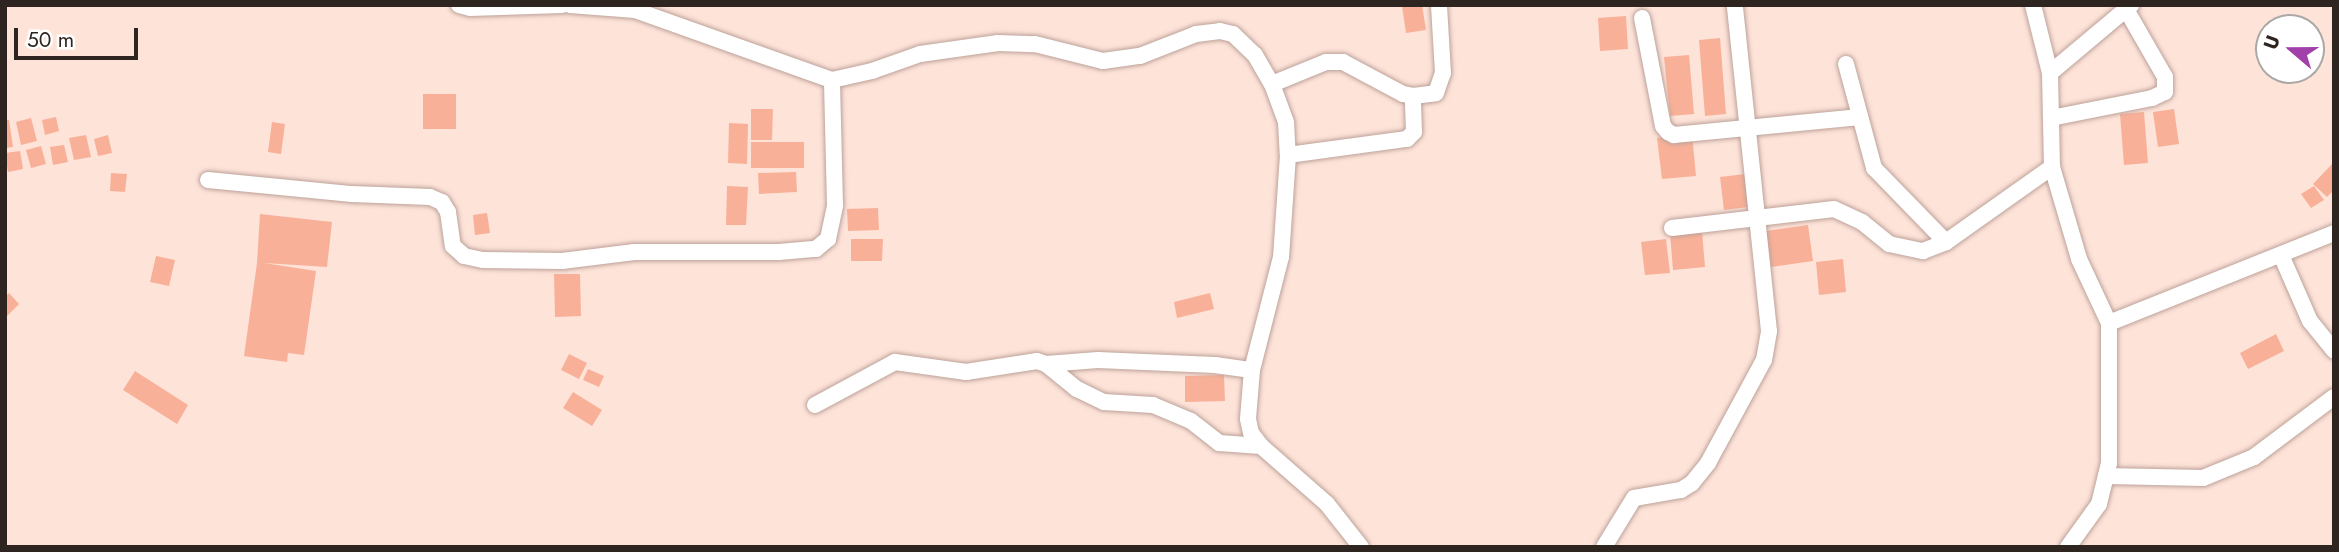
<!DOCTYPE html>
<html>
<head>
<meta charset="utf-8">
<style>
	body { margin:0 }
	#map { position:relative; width:2339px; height:552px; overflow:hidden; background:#fee3d9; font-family:Jost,sans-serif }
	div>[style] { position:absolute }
	.building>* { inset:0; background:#f9b098 }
	.roads { filter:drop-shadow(0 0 2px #bca299) drop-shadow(0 0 2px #bca299) }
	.minor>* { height:16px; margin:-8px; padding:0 8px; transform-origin:8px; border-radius:8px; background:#fff }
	span { translate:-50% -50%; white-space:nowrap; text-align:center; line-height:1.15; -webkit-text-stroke:5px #fff; paint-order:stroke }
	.frame { position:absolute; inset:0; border:7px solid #2e2521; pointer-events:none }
	.north { position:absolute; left:2255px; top:14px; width:70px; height:70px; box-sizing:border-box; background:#fff; border:2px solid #aba8a6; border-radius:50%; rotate:290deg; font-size:19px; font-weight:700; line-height:28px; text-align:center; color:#2e2521 }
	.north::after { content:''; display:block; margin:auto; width:24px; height:32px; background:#a040a8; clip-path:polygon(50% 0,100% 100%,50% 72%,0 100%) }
	.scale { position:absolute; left:14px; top:28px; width:124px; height:32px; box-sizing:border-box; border:4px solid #2e2521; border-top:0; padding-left:9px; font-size:21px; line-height:24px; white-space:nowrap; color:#2e2521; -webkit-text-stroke:5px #fff; paint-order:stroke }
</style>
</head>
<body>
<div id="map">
	<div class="building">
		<i style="clip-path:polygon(1422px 5px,1426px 30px,1406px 33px,1402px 6px)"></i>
		<i style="clip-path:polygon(1626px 16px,1628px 49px,1600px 51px,1598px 18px)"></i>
		<i style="clip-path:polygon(1720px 38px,1726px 114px,1705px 116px,1699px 40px)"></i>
		<i style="clip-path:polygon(1689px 55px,1694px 114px,1670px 116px,1664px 57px)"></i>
		<i style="clip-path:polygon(423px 94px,456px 94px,456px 129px,423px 129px)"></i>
		<i style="clip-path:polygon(751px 109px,773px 109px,772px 140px,751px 140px)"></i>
		<i style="clip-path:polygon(2174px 109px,2179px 144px,2158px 147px,2153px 112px)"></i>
		<i style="clip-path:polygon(2144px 112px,2148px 163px,2124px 165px,2120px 114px)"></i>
		<i style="clip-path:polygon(56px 117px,59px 131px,45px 135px,42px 120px)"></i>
		<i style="clip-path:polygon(31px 118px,37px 141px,21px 145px,16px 122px)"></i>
		<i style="clip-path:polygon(5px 120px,9px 120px,13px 147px,5px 148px)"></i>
		<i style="clip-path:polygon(272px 122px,285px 124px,281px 154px,268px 152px)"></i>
		<i style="clip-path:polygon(729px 123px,748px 124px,747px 164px,728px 163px)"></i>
		<i style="clip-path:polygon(1692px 134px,1696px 176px,1662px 179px,1657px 138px)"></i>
		<i style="clip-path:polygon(86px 135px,91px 157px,74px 160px,69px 138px)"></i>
		<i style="clip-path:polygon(108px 135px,112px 153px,98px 156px,94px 139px)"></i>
		<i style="clip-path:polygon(751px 142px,804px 142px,804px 168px,751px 168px)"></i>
		<i style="clip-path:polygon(64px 145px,68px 162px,53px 165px,50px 147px)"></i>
		<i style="clip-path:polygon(41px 146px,46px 164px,31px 168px,26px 150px)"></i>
		<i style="clip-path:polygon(20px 151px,23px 169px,8px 172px,5px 153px)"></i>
		<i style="clip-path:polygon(2334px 162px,2334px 190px,2327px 197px,2313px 184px)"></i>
		<i style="clip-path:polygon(796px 172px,797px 192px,759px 194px,758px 173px)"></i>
		<i style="clip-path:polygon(111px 173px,127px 174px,125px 192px,110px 191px)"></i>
		<i style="clip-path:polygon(1745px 174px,1748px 207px,1724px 210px,1720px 177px)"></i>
		<i style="clip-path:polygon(727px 186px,748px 187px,746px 225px,726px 225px)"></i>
		<i style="clip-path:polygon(2314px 186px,2324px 200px,2311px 208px,2301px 194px)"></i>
		<i style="clip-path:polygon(878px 208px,879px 230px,848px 231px,847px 209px)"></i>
		<i style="clip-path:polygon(487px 213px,490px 233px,475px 235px,473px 215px)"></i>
		<i style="clip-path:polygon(260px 214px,332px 222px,327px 267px,264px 263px,316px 271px,304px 355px,288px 353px,287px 362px,244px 356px,257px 263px)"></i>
		<i style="clip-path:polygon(1808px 225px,1813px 261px,1771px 267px,1766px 231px)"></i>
		<i style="clip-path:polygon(1702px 231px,1705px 267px,1673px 270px,1670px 233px)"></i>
		<i style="clip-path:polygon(851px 239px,883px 239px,882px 261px,851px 261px)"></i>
		<i style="clip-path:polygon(1666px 239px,1670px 273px,1645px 275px,1641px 242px)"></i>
		<i style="clip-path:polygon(156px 256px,175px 260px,169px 286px,150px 282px)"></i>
		<i style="clip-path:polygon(1843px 259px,1846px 292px,1819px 295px,1816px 262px)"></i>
		<i style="clip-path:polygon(554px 274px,580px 274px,581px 316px,555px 317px)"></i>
		<i style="clip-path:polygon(9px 293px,19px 304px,7px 316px,5px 297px)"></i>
		<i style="clip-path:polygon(1210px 293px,1214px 309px,1177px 318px,1174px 302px)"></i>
		<i style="clip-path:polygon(2276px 334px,2284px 351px,2248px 369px,2240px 353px)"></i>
		<i style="clip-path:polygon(569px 354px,587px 363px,579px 379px,561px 370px)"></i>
		<i style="clip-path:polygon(588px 369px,604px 376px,599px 387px,583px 380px)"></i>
		<i style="clip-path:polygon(135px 371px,188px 405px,177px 424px,123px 390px)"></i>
		<i style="clip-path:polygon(1224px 375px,1225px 401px,1185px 402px,1185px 376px)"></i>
		<i style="clip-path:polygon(573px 392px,602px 410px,592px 426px,563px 408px)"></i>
	</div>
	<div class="roads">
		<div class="minor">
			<i style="left:459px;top:5px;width:11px;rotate:15deg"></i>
			<i style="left:470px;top:8px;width:92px;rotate:-1.9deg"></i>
			<i style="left:570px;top:5px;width:65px;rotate:4.4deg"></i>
			<i style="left:635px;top:10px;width:209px;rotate:19.6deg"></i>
			<i style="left:832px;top:80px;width:41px;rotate:-12.7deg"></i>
			<i style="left:872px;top:71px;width:51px;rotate:-19.5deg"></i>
			<i style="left:920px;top:54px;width:79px;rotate:-8deg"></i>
			<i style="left:998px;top:43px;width:37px;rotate:2deg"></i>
			<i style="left:1035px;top:44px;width:70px;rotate:14deg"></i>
			<i style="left:1103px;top:61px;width:37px;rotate:-8deg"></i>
			<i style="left:1140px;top:56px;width:60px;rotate:-21.4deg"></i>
			<i style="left:1196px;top:34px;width:24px;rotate:-7deg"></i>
			<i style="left:1220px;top:31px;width:13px;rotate:13deg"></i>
			<i style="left:1233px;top:34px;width:30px;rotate:44deg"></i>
			<i style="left:1255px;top:55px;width:34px;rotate:60deg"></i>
			<i style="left:1272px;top:84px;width:40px;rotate:69.8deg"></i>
			<i style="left:1286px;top:122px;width:33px;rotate:87deg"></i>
			<i style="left:1288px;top:155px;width:102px;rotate:93.9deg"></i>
			<i style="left:1281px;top:257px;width:117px;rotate:104.4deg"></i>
			<i style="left:1252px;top:370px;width:49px;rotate:94.7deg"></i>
			<i style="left:1248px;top:419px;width:14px;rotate:78deg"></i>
			<i style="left:1251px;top:433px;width:16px;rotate:52deg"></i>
			<i style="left:1261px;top:446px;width:88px;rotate:41.3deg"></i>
			<i style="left:1327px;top:504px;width:55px;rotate:51.7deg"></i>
			<i style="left:2033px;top:5px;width:70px;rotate:76deg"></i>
			<i style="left:2050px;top:73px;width:94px;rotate:88.8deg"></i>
			<i style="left:2052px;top:167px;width:96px;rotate:73.6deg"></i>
			<i style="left:2079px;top:259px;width:71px;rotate:64.9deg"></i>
			<i style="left:2109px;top:323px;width:140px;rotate:90deg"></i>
			<i style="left:2109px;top:463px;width:42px;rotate:103.7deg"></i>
			<i style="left:2099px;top:504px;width:53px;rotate:125.8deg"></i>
			<i style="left:1642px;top:18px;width:110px;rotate:79deg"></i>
			<i style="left:1663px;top:126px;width:8px;rotate:50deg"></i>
			<i style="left:1668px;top:132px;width:7px;rotate:27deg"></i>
			<i style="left:1674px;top:135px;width:187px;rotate:-5.5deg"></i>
			<i style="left:1846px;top:64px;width:108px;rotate:74.9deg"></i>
			<i style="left:1874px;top:168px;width:103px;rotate:45.8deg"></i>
			<i style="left:2050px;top:73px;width:106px;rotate:-40deg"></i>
			<i style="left:1272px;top:84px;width:58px;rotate:-22.2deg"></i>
			<i style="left:1326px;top:62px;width:17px"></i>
			<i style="left:1343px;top:62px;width:68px;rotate:28.1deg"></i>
			<i style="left:1403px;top:94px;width:10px;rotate:11deg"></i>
			<i style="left:1413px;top:96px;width:23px;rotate:-7deg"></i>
			<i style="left:1436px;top:93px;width:21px;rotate:-71deg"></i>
			<i style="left:1443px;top:73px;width:68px;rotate:-93.4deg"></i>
			<i style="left:2051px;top:118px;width:103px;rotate:-11.2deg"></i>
			<i style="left:2152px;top:98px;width:14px;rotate:-25deg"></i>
			<i style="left:2165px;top:92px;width:15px;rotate:-90deg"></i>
			<i style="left:2165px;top:77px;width:76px;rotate:-119.9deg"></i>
			<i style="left:1288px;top:155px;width:120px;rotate:-7.7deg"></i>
			<i style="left:1407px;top:139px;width:10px;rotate:-45deg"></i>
			<i style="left:1414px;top:132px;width:36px;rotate:-92deg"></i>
			<i style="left:208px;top:180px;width:145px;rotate:5.6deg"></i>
			<i style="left:352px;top:194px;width:78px;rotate:2.2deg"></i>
			<i style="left:430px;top:197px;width:13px;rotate:23deg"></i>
			<i style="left:442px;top:202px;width:12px;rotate:59deg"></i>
			<i style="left:448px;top:212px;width:34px;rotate:82deg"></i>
			<i style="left:453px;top:246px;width:15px;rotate:42deg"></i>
			<i style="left:464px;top:256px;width:19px;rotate:12deg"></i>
			<i style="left:483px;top:260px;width:79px;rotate:0.7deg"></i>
			<i style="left:562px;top:261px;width:73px;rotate:-7.1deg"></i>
			<i style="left:634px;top:252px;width:145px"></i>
			<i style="left:779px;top:252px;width:37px;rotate:-5deg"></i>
			<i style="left:816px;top:249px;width:16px;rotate:-40deg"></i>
			<i style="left:828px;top:239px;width:35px;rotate:-78deg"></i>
			<i style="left:835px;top:205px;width:125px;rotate:-91.4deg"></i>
			<i style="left:1672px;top:228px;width:163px;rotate:-6.7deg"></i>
			<i style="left:1834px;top:209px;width:31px;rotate:25deg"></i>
			<i style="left:1862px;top:222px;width:35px;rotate:39deg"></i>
			<i style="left:1889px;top:244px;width:35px;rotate:12deg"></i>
			<i style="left:1923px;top:251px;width:25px;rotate:-21deg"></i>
			<i style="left:1946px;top:242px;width:130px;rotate:-35.3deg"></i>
			<i style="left:2281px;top:255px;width:72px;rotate:66.3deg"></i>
			<i style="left:2310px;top:321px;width:38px;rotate:51deg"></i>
			<i style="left:2109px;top:323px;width:242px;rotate:-21.8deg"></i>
			<i style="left:1046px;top:364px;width:52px;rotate:-4.4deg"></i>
			<i style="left:1098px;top:360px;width:117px;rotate:2.4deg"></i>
			<i style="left:1215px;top:365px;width:37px;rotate:8deg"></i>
			<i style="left:815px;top:405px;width:91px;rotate:-28.3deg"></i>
			<i style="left:895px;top:362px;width:72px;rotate:8deg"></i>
			<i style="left:966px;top:372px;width:72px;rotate:-8.8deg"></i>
			<i style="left:1037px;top:361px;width:9px;rotate:18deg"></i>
			<i style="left:1046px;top:364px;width:40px;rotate:39deg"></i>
			<i style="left:1077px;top:389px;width:30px;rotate:26deg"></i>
			<i style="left:1104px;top:402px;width:49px;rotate:3.5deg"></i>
			<i style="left:1153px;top:405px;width:41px;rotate:22.8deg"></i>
			<i style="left:1191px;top:421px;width:36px;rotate:38deg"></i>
			<i style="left:1219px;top:443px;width:42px;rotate:4.1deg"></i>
			<i style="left:2106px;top:476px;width:97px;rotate:1.2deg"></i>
			<i style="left:2203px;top:478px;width:55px;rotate:-22.4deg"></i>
			<i style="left:2254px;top:457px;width:100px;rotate:-36.9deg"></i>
			<i style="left:1604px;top:547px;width:57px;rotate:-58.5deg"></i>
			<i style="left:1634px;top:498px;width:48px;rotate:-9.7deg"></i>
			<i style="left:1681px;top:490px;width:13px;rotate:-32deg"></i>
			<i style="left:1692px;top:483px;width:26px;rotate:-51deg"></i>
			<i style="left:1708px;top:463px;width:117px;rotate:-61.5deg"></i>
			<i style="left:1764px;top:360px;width:29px;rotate:-80deg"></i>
			<i style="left:1769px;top:331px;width:328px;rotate:-96deg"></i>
		</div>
	</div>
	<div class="frame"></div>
	<div class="north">U</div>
	<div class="scale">50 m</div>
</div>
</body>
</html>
